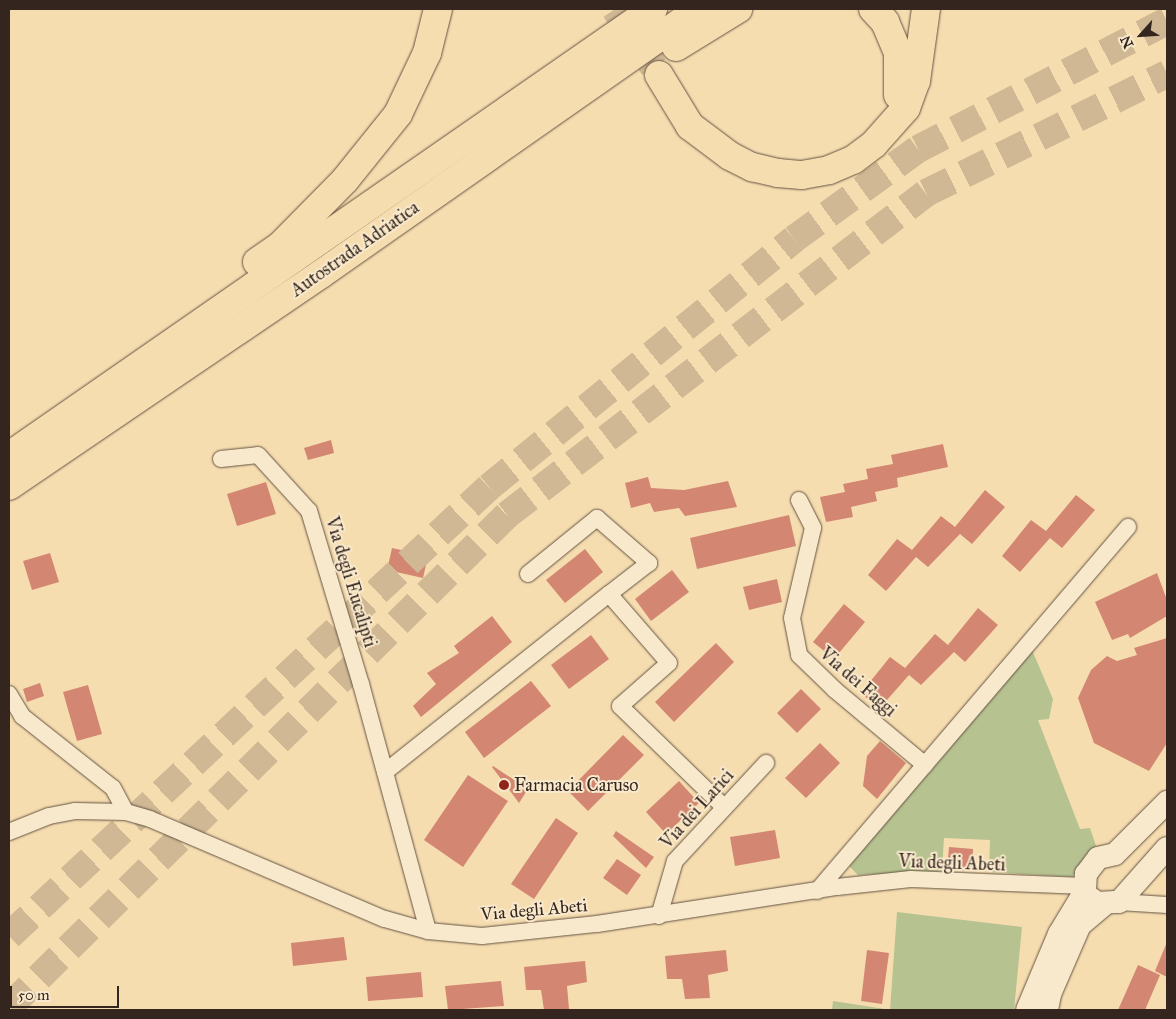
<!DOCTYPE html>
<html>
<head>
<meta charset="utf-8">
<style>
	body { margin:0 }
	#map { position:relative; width:1176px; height:1019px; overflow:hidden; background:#f6ddb0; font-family:"IM FELL Great Primer",serif }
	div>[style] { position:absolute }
	.green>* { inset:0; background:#b6c290 }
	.building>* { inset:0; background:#d38671 }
	.highway-tunnel>* { height:28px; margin-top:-14px; transform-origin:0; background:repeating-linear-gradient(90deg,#cfb893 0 28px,transparent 0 42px) }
	.roads { filter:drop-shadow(0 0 1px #645343) drop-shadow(0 0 1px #645343) }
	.street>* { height:16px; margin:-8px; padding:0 8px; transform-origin:8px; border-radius:8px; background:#f9e9cc }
	.secondary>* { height:22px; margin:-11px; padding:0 11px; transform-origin:11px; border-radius:11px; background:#f9e9cc }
	.highway>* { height:28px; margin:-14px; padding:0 14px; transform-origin:14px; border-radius:14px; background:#f6ddb0 }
	.dots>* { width:14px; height:14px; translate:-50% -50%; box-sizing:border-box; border:2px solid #f9e9cc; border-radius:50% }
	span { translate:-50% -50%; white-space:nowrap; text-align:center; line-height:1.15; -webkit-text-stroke:4px #f9e9cc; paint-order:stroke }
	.street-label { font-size:18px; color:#34251f }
	.poi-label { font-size:18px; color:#34251f }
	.left { translate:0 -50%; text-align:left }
	.frame { position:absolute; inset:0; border:10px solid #34251f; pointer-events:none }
	.north { position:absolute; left:1116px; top:10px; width:50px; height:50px; -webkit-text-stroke:4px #f9e9cc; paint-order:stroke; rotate:244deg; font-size:14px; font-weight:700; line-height:20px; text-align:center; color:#34251f }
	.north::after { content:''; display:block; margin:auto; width:18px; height:22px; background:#34251f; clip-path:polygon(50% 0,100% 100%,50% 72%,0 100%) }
	.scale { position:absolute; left:10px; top:986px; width:109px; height:22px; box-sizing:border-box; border:2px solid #34251f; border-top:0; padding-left:6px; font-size:15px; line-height:18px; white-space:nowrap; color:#34251f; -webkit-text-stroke:4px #f9e9cc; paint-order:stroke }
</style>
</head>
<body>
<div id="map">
	<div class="green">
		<i style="clip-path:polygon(1032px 650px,1053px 699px,1049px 719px,1038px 720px,1080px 829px,1090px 828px,1096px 846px,1072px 877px,989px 872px,990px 840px,944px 838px,942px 871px,858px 875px,849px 866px)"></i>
		<i style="clip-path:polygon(897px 912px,1022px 927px,1014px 1010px,890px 1010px)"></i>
		<i style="clip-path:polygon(833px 1001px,885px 1009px,885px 1010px,832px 1010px)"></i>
	</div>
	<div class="building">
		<i style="clip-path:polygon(331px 440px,334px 453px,308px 460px,304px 448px)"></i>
		<i style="clip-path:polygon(943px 444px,948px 467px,897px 478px,898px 487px,875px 492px,877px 501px,851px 507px,853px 517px,826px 522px,820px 497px,845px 492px,843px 484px,868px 479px,866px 469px,893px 464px,891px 455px)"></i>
		<i style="clip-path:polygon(648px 477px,651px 488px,684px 490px,728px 481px,737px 507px,685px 516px,679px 508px,654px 512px,650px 503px,631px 508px,625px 483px)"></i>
		<i style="clip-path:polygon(266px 482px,276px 514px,237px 526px,227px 494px)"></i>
		<i style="clip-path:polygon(985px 490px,1005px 507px,972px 544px,960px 534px,928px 567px,916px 557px,886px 591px,868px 575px,897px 539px,912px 550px,941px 516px,955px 527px)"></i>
		<i style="clip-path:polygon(1076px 495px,1095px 510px,1062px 548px,1050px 538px,1020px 572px,1002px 556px,1031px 520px,1046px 531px)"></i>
		<i style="clip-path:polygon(789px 515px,796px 546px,697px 569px,690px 538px)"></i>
		<i style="clip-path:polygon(392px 548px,428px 556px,423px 578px,387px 570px)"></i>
		<i style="clip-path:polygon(585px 549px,603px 572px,565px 603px,546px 580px)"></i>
		<i style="clip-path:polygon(50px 553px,59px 582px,32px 590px,23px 561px)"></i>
		<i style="clip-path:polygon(672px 570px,689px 592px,651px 621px,635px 599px)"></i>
		<i style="clip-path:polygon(1157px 573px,1167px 600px,1167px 616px,1130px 638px,1128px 634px,1112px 640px,1095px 602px)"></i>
		<i style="clip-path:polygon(777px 579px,782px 602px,749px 610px,743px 587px)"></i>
		<i style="clip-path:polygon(844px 604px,865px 622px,834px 659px,813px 642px)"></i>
		<i style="clip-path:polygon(978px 608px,998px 625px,965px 662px,954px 652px,921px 685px,909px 675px,879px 709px,861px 693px,890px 657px,905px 668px,935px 634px,948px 645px)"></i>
		<i style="clip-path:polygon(492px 616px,512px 642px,421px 717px,413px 706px,436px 684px,427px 673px,459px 653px,454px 646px)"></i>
		<i style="clip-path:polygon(591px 635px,609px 659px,569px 689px,551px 665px)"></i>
		<i style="clip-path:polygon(1167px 638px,1167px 743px,1149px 771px,1094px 743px,1078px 698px,1091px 670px,1107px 656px,1117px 661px,1137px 655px,1134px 648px)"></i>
		<i style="clip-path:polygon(716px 643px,734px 662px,674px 722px,655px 702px)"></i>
		<i style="clip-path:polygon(531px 681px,551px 706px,484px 758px,465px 732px)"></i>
		<i style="clip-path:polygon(40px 683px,44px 696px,27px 702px,23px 689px)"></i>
		<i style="clip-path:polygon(88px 685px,102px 734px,77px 741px,63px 692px)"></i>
		<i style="clip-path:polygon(801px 689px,821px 709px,797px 733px,777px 713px)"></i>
		<i style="clip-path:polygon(623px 735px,644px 755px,588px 811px,568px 791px)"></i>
		<i style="clip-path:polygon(880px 741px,906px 763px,877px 799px,863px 786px,867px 756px)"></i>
		<i style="clip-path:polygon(820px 743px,840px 763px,806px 798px,785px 778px)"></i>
		<i style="clip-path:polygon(493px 766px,528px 789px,519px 803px,492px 767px)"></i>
		<i style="clip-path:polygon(468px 775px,508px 801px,463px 867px,424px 840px)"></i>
		<i style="clip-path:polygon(679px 781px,699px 803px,666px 834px,646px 812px)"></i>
		<i style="clip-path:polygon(556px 818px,578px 833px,534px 899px,511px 884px)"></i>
		<i style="clip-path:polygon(775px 830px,780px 858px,735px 866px,730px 837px)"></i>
		<i style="clip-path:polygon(616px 831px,654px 857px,646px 868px,613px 836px)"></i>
		<i style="clip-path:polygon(949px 847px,973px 849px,972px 871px,947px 870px)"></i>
		<i style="clip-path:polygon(617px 859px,641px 875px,627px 895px,603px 878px)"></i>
		<i style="clip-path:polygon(344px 937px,347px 960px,293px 966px,291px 943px)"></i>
		<i style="clip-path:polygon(1167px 942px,1167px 977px,1155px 971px)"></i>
		<i style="clip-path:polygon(726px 950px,728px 971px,708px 975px,710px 998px,685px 999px,682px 979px,667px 979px,665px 956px)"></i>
		<i style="clip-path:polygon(867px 950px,889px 953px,882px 1004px,861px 1001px)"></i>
		<i style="clip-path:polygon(585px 961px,587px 982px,567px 986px,569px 1009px,544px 1010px,541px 990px,526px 990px,524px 967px)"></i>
		<i style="clip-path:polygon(1138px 965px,1160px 975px,1145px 1010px,1118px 1010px)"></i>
		<i style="clip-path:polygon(421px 972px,423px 997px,368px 1001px,366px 977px)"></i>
		<i style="clip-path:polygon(501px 981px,504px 1006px,448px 1010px,445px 986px)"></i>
	</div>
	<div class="highway-tunnel">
		<i style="left:615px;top:9px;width:79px;rotate:56.3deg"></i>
		<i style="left:9px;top:936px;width:657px;rotate:-43.09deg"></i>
		<i style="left:489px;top:487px;width:393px;rotate:-39.1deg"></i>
		<i style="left:794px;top:239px;width:153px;rotate:-36deg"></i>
		<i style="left:918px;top:149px;width:280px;rotate:-27.2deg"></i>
		<i style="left:9px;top:1007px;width:700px;rotate:-44.65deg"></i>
		<i style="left:507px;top:515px;width:528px;rotate:-37.54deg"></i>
		<i style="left:926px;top:193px;width:269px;rotate:-26.3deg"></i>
	</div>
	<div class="roads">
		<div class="street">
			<i style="left:221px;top:459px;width:37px;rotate:-6deg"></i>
			<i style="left:258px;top:455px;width:76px;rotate:47.7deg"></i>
			<i style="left:309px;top:511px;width:181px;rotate:73.3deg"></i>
			<i style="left:361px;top:684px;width:256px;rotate:74.8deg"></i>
			<i style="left:799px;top:500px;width:31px;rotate:63deg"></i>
			<i style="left:813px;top:528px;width:92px;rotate:103.1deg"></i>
			<i style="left:792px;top:618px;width:38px;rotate:79deg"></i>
			<i style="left:799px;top:655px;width:50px;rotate:44.2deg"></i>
			<i style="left:835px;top:690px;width:117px;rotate:39.8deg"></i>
			<i style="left:528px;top:574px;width:89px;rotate:-39.1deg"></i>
			<i style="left:597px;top:518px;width:69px;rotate:40.9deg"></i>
			<i style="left:649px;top:563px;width:51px;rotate:142.2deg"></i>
			<i style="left:9px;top:694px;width:26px;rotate:59deg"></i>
			<i style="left:22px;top:716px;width:116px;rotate:38.4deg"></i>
			<i style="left:113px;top:788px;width:27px;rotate:62deg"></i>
			<i style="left:385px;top:772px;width:286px;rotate:-38.5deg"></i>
			<i style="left:609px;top:594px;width:91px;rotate:49deg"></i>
			<i style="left:669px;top:663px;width:65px;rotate:138.7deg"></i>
			<i style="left:620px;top:706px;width:145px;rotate:44.2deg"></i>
			<i style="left:9px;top:832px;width:43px;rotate:-21.8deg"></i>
			<i style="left:49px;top:816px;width:26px;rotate:-11deg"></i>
			<i style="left:75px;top:811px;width:51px;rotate:1.1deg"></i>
			<i style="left:126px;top:812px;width:25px;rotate:16deg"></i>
			<i style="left:150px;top:819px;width:255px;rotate:23.1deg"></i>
			<i style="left:385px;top:919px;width:45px;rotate:15.6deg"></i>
			<i style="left:428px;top:931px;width:54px;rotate:5.3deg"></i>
			<i style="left:482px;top:936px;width:116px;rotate:-6deg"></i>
			<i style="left:597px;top:924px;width:243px;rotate:-8.8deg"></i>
			<i style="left:837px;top:887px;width:74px;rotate:-6.2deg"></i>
			<i style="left:911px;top:879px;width:174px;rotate:2.3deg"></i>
			<i style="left:817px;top:891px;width:479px;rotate:-49.5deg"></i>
			<i style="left:1119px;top:902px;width:48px;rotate:3.6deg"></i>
			<i style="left:659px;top:916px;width:57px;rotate:-73.8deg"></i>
			<i style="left:675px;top:861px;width:134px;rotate:-47.1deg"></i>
		</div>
		<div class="secondary">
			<i style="left:1092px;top:899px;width:6px;rotate:39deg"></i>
			<i style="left:1097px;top:903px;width:22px;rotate:-3deg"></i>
			<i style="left:1119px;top:902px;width:72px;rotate:-48.4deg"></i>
			<i style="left:1027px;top:1010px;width:82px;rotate:-67.2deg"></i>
			<i style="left:1059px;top:934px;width:50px;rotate:-58.8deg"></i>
			<i style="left:1085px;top:891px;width:17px;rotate:-87deg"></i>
			<i style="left:1086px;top:874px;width:20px;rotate:-53deg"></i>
			<i style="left:1098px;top:858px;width:17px;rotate:-13deg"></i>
			<i style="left:1115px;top:854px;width:74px;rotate:-45deg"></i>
			<i style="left:1047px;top:1010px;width:16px;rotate:-79deg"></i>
			<i style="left:1050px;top:994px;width:75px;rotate:-66.5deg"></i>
			<i style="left:1080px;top:925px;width:34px;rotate:-40deg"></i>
		</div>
		<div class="highway">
			<i style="left:873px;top:9px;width:18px;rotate:47deg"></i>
			<i style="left:885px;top:22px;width:34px;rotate:67deg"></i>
			<i style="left:898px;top:53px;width:42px;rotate:90deg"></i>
			<i style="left:676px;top:47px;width:73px;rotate:-31.5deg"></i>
			<i style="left:659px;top:75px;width:60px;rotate:58.7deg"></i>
			<i style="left:690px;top:126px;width:50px;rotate:36.9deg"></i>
			<i style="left:730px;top:156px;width:25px;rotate:27deg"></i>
			<i style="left:752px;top:167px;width:27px;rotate:13deg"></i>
			<i style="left:778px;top:173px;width:24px;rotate:5deg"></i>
			<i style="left:802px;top:175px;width:27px;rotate:-10deg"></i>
			<i style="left:829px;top:170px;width:26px;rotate:-23deg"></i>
			<i style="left:853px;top:160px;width:26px;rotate:-37deg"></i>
			<i style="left:874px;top:144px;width:48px;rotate:-48.4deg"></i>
			<i style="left:906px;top:108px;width:29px;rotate:-70deg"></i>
			<i style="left:916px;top:81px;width:73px;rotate:-82.1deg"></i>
			<i style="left:257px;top:262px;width:29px;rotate:-35deg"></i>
			<i style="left:281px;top:245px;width:91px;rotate:-45.4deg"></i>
			<i style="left:345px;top:180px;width:85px;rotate:-51.2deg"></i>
			<i style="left:398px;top:114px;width:68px;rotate:-64.6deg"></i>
			<i style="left:427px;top:53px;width:45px;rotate:-76deg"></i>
			<i style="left:9px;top:456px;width:784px;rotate:-34.76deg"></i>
			<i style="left:9px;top:486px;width:377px;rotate:-34.2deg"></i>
			<i style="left:321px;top:274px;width:462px;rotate:-35deg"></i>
		</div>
	</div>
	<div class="dots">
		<i style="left:504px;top:785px;background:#8f2418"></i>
	</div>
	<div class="street-label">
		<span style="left:355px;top:249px;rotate:-35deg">Autostrada Adriatica</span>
		<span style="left:351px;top:582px;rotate:73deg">Via degli Eucalipti</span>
		<span style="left:858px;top:682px;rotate:41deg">Via dei Faggi</span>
		<span style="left:697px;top:809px;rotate:-48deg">Via dei Larici</span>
		<span style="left:952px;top:863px;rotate:2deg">Via degli Abeti</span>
		<span style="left:534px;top:910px;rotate:-5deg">Via degli Abeti</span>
	</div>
	<div class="poi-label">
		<span class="left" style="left:514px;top:785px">Farmacia Caruso</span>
	</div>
	<div class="frame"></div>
	<div class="north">N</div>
	<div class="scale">50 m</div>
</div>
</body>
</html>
